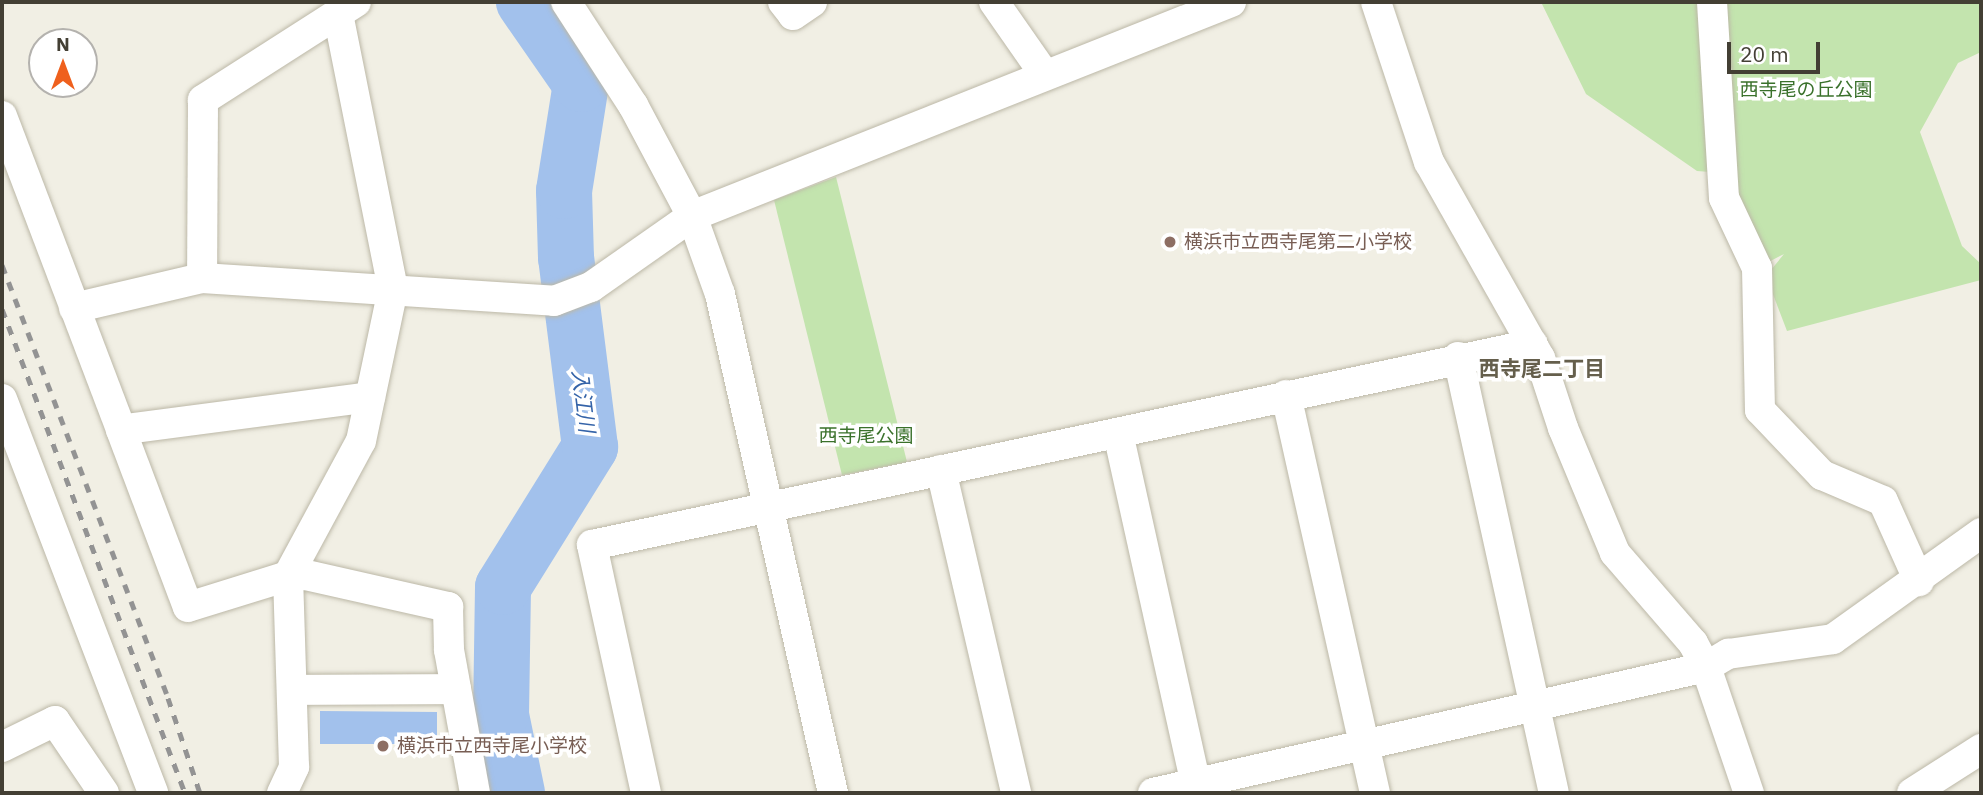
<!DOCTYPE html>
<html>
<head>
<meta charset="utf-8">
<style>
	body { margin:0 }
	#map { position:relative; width:1983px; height:795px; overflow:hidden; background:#f1efe4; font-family:"IBM Plex Sans","Noto Sans JP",sans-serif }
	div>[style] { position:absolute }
	.green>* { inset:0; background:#c3e4ae }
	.water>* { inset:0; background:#a2c1ec }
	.river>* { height:56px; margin:-28px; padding:0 28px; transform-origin:28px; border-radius:28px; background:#a2c1ec }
	.roads { filter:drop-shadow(0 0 2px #bcb8a7) drop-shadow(0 0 2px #bcb8a7) }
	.minor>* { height:30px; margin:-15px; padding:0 15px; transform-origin:15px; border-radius:15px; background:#fff }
	.rail>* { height:5px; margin-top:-2.5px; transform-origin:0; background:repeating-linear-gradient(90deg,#939393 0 9px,transparent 0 18px) }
	.dots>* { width:19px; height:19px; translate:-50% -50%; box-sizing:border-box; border:4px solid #fff; border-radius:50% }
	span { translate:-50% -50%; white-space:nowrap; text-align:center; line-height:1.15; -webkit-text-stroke:7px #fff; paint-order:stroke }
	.park-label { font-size:19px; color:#3a712b }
	.education-label { font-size:19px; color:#785e54 }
	.left { translate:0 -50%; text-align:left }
	.neighbourhood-label { font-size:21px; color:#655f4c; font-weight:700 }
	.water-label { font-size:21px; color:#3463a8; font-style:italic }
	.frame { position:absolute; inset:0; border:4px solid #433f34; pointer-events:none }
	.north { position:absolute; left:28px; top:28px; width:70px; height:70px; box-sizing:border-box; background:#fff; border:2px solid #b4b2ae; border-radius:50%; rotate:0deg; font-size:19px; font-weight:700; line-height:28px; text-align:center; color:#433f34 }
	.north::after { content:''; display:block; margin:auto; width:24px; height:32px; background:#ef601d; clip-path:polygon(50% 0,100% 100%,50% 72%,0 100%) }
	.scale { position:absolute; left:1727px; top:42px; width:93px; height:32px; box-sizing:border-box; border:4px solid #433f34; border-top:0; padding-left:9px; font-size:21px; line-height:24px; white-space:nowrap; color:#433f34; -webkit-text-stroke:5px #fff; paint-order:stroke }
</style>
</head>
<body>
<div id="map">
	<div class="green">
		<i style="clip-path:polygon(1541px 2px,1981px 2px,1981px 52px,1958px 63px,1920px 132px,1962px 246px,1981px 264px,1981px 280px,1787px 331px,1766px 276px,1784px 254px,1757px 268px,1723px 173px,1697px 171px,1586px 94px)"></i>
		<i style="clip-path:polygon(836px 177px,907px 462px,842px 475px,774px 200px)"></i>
	</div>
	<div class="water">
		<i style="clip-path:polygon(320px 711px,437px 712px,437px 744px,320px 744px)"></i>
	</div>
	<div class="river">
		<i style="left:517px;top:793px;width:80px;rotate:-101.6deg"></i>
		<i style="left:501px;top:715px;width:128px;rotate:-89.1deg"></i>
		<i style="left:503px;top:587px;width:165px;rotate:-58.1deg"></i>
		<i style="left:590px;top:447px;width:191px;rotate:-97.2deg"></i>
		<i style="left:566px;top:258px;width:67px;rotate:-91.7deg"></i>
		<i style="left:564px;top:191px;width:108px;rotate:-81deg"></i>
		<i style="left:581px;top:84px;width:100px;rotate:-124.8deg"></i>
	</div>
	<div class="roads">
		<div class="minor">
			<i style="left:356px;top:2px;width:182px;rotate:147.4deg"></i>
			<i style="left:203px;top:100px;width:178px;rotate:90.3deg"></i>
			<i style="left:202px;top:278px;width:353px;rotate:3.7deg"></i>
			<i style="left:554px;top:301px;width:40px;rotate:-21deg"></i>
			<i style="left:591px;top:287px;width:123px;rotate:-35.1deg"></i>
			<i style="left:692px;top:216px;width:580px;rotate:-21.65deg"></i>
			<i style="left:566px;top:2px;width:123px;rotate:57deg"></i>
			<i style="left:633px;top:105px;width:126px;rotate:62deg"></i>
			<i style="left:692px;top:216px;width:83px;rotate:70.3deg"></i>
			<i style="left:720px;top:294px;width:512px;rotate:77.24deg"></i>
			<i style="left:783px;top:2px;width:16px;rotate:52deg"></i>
			<i style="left:793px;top:15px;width:23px;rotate:-34deg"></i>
			<i style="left:994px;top:2px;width:89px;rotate:55.1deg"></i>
			<i style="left:1376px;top:2px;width:169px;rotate:71.7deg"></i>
			<i style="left:1429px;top:162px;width:225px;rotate:60.5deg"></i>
			<i style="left:1540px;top:358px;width:74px;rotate:71.8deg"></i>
			<i style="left:1563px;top:428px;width:135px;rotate:67.4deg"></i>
			<i style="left:1615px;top:553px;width:119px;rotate:49.1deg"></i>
			<i style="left:1693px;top:643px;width:27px;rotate:62deg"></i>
			<i style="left:1706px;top:667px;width:133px;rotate:71.2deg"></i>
			<i style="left:1712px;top:2px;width:196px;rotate:86.5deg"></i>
			<i style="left:1724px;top:198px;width:77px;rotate:64.8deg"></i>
			<i style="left:1757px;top:268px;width:142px;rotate:88.8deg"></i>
			<i style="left:1760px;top:410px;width:90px;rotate:46.4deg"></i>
			<i style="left:1822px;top:475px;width:66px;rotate:23.1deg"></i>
			<i style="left:1883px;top:501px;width:88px;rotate:65.8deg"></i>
			<i style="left:2px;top:116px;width:336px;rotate:69.2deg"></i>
			<i style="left:74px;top:308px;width:131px;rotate:-13.2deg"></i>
			<i style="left:1458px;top:357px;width:446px;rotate:77.6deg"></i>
			<i style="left:1286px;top:395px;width:408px;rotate:77.4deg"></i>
			<i style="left:370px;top:397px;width:251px;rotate:172.5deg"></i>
			<i style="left:121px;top:430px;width:189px;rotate:69.3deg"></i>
			<i style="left:188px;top:607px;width:105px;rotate:-17.2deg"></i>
			<i style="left:288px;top:576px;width:18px;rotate:-3deg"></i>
			<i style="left:306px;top:575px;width:146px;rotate:12.7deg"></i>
			<i style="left:448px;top:607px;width:43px;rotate:88.7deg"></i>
			<i style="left:449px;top:650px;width:145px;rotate:79.7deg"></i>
			<i style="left:2px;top:399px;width:422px;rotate:69deg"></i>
			<i style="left:1118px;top:433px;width:369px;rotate:77.5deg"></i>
			<i style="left:941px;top:470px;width:332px;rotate:76.9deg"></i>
			<i style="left:292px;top:690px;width:164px;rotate:-0.3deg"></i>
			<i style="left:2px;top:747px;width:59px;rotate:-26.1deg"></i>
			<i style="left:55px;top:721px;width:87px;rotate:55.8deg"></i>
			<i style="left:282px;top:793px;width:29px;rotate:-65deg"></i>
			<i style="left:294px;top:767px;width:191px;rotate:-91.8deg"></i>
			<i style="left:288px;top:576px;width:153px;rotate:-61.6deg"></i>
			<i style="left:361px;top:441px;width:155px;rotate:-78.1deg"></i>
			<i style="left:393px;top:289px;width:281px;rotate:-101.3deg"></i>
			<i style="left:646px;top:793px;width:254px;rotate:-102.3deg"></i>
			<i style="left:592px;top:545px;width:962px;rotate:-12.06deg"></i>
			<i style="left:1153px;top:793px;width:567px;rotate:-12.84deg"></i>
			<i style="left:1706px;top:667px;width:26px;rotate:-31deg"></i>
			<i style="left:1728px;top:654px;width:106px;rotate:-8.1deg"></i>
			<i style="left:1833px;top:639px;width:182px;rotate:-35.6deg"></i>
			<i style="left:1912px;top:793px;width:82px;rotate:-32.5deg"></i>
		</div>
	</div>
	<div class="rail">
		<i style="left:2px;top:265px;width:464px;rotate:69deg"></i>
		<i style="left:168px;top:698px;width:100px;rotate:71.4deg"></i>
		<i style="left:2px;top:309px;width:517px;rotate:69.29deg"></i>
	</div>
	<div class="dots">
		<i style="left:1170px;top:242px;background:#8d6e63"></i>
		<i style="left:383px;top:746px;background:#8d6e63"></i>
	</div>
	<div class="park-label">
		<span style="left:1806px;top:90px">西寺尾の丘公園</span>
		<span style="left:866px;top:436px">西寺尾公園</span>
	</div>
	<div class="education-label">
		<span class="left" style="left:1184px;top:242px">横浜市立西寺尾第二小学校</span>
		<span class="left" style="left:397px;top:746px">横浜市立西寺尾小学校</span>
	</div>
	<div class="neighbourhood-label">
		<span style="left:1542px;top:368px">西寺尾二丁目</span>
	</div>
	<div class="water-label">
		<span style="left:584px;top:401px;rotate:83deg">入江川</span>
	</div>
	<div class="frame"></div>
	<div class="north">N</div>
	<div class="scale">20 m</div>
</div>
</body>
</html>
